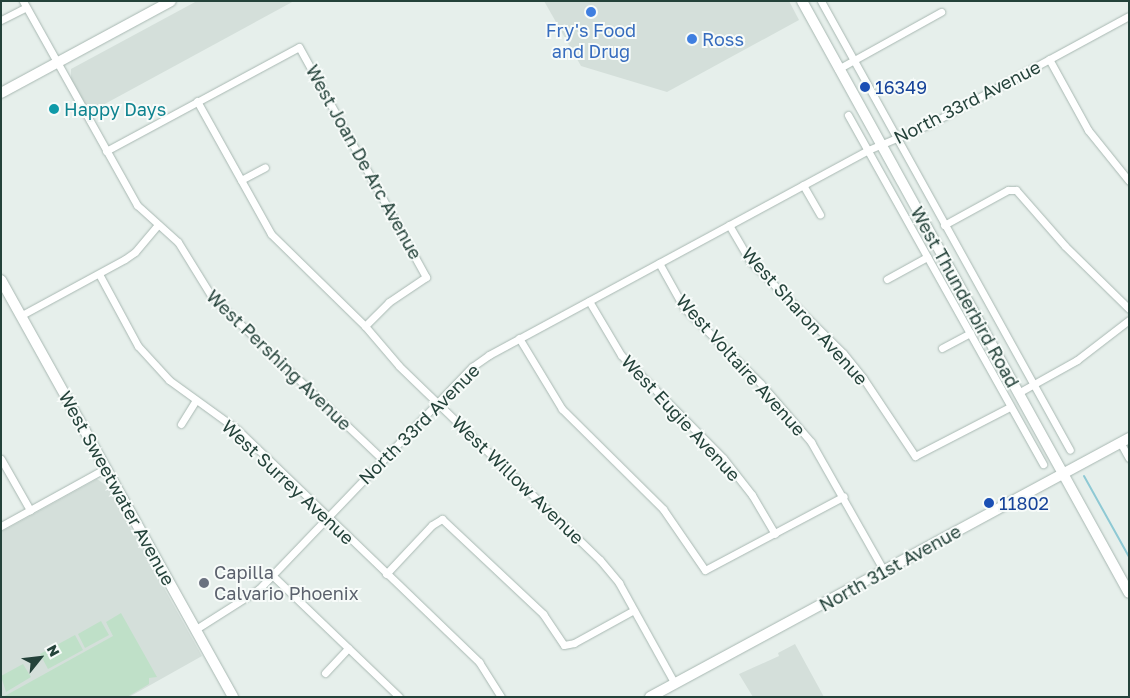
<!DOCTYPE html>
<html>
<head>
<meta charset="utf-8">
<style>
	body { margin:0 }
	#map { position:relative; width:1130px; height:698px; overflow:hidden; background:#e6efeb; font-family:"Golos Text",sans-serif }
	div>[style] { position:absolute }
	.built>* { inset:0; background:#d4dfda }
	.green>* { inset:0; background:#bfe0c8 }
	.stream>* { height:2px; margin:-1px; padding:0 1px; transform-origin:1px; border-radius:1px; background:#8ec9d4 }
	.roads { filter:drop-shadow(0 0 1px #a8b8b2) drop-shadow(0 0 1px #a8b8b2) }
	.street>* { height:7px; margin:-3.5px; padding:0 3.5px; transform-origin:3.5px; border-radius:3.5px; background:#fff }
	.secondary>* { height:10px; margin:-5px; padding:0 5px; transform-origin:5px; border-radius:5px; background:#fff }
	.dots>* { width:14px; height:14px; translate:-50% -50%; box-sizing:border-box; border:2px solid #f7fbf9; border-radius:50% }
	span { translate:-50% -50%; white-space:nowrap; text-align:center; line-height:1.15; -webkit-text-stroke:4px #f7fbf9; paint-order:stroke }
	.shop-label { font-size:18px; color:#366cbe }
	.left { translate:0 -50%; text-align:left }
	.transit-label { font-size:18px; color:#164399 }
	.street-label { font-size:18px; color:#24423a }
	.culture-label { font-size:18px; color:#0d838f }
	.worship-label { font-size:18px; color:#5b616d }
	.frame { position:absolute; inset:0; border:2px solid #24423a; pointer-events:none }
	.north { position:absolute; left:15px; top:633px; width:50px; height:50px; -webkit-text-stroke:4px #f7fbf9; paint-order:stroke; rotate:61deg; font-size:14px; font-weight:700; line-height:20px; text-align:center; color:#24423a }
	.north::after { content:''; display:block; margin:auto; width:18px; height:22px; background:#24423a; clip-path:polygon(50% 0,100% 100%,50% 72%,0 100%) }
</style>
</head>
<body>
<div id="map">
	<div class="built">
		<i style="clip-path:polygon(197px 1px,294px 1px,90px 112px,71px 79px,71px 69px)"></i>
		<i style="clip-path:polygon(544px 1px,789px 1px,799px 20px,667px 92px,581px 66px)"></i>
		<i style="clip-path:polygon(97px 479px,107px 486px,202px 656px,129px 697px,1px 697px,1px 532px)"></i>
		<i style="clip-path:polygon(795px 644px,824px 697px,753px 697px,739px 674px,779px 656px,778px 653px)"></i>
	</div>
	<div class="green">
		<i style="clip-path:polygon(121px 613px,157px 677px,149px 678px,149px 684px,127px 697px,3px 697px,113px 636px,106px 622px)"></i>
		<i style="clip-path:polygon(101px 621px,109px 635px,85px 648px,78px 634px)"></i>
		<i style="clip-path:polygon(75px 635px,83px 650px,48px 669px,40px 654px)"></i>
		<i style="clip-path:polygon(23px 664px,31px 677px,6px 692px,1px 676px)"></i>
	</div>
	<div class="stream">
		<i style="left:1084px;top:476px;width:93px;rotate:60.9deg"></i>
	</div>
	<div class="roads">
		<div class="street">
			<i style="left:23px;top:1px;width:234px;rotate:60.8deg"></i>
			<i style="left:137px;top:205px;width:55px;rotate:42.1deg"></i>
			<i style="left:178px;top:242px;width:65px;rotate:58.3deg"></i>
			<i style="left:212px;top:297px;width:236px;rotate:43.6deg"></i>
			<i style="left:821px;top:1px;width:513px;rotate:60.99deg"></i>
			<i style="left:1px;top:20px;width:28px;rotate:-27deg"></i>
			<i style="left:1049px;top:59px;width:81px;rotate:61.2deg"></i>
			<i style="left:1088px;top:130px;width:65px;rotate:51.2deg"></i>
			<i style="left:838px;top:69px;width:118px;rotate:-29deg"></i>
			<i style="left:197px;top:101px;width:152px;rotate:60.9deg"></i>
			<i style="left:271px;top:234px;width:132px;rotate:44.4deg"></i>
			<i style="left:365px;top:326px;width:52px;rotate:49.6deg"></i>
			<i style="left:399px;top:366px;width:279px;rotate:44deg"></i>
			<i style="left:600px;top:560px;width:30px;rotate:50deg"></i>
			<i style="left:619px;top:583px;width:115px;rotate:61deg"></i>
			<i style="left:848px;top:115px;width:400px;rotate:60.8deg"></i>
			<i style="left:106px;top:151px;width:219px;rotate:-28.3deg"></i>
			<i style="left:299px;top:47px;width:263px;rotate:61.1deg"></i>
			<i style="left:426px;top:277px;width:45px;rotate:146deg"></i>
			<i style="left:389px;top:302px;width:34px;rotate:135deg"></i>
			<i style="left:241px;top:180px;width:27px;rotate:-28deg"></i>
			<i style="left:803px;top:185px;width:34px;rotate:60deg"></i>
			<i style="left:729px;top:225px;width:42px;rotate:59.7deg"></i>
			<i style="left:750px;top:261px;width:131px;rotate:44.7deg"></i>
			<i style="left:843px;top:353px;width:32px;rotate:51deg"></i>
			<i style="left:863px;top:378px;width:94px;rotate:56.3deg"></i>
			<i style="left:915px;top:456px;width:107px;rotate:-27.3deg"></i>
			<i style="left:944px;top:225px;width:73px;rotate:-28.7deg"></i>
			<i style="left:1008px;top:190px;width:8px"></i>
			<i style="left:1016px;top:190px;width:74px;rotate:48.8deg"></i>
			<i style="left:1065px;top:246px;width:90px;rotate:44.5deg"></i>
			<i style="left:659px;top:263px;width:51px;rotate:60.9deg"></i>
			<i style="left:684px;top:308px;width:108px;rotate:44.6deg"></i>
			<i style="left:761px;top:384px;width:77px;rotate:49.2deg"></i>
			<i style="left:811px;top:442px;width:148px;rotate:60.5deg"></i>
			<i style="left:99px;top:274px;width:82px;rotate:61.6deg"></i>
			<i style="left:138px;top:346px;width:46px;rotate:47.6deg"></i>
			<i style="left:169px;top:380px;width:85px;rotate:35.9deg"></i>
			<i style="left:238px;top:430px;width:335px;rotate:43.9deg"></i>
			<i style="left:479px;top:662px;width:41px;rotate:57.8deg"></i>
			<i style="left:887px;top:279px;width:46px;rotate:-28.8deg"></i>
			<i style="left:589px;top:301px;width:63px;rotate:59.3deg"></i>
			<i style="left:621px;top:355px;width:145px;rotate:45.3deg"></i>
			<i style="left:723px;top:458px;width:47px;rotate:51.9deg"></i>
			<i style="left:752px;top:495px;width:45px;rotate:59.5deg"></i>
			<i style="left:20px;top:316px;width:119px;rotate:-28.5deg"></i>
			<i style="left:125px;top:259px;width:12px;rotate:-35deg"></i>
			<i style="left:135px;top:252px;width:35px;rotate:-50deg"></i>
			<i style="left:519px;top:338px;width:83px;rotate:58.8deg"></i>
			<i style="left:562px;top:409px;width:142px;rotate:44.7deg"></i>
			<i style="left:663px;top:509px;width:74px;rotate:55.5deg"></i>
			<i style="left:705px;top:570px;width:157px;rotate:-28deg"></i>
			<i style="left:942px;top:348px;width:32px;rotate:-28deg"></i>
			<i style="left:1018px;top:393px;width:68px;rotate:-29.2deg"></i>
			<i style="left:1077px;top:360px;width:66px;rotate:-37.6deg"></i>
			<i style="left:181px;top:424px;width:26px;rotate:-58deg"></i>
			<i style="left:1120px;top:442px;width:18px;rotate:61deg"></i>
			<i style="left:1px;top:459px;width:59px;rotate:60.4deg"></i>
			<i style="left:1px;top:526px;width:120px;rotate:-28.9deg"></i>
			<i style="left:386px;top:574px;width:67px;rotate:-46.8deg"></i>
			<i style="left:432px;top:525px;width:12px;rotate:-31deg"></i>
			<i style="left:442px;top:519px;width:139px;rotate:43.2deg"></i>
			<i style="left:543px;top:614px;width:37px;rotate:56deg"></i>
			<i style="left:564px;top:645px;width:10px;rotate:-11deg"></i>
			<i style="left:574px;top:643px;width:68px;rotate:-28.8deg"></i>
			<i style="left:272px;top:575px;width:176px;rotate:43.8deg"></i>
			<i style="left:196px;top:629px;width:75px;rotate:-32.4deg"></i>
			<i style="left:259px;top:589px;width:308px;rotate:-46.2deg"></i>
			<i style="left:472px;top:367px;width:21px;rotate:-35deg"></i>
			<i style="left:489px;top:355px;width:431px;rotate:-28.4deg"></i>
			<i style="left:868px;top:150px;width:67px;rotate:-22.8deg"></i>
			<i style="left:930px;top:124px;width:226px;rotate:-28.5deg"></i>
			<i style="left:325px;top:673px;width:34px;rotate:-47deg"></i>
		</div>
		<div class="secondary">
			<i style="left:802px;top:1px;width:676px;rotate:61.09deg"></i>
			<i style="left:1px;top:93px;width:193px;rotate:-28.4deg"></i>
			<i style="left:1px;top:280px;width:477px;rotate:60.9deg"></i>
			<i style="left:650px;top:697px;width:545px;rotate:-28.4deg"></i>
		</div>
	</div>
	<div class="dots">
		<i style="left:591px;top:12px;background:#3f7fe0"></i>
		<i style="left:692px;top:39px;background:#3f7fe0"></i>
		<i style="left:865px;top:87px;background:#1a4fb4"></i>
		<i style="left:54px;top:109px;background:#0f9aa8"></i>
		<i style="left:989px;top:503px;background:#1a4fb4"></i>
		<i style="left:204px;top:583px;background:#6b7280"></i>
	</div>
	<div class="shop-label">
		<span style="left:591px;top:41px">Fry's Food<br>and Drug</span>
		<span class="left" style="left:702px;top:39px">Ross</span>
	</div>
	<div class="transit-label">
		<span class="left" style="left:875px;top:87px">16349</span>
		<span class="left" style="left:999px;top:503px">11802</span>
	</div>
	<div class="street-label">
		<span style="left:967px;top:102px;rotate:-27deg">North 33rd Avenue</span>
		<span style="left:364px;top:162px;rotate:61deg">West Joan De Arc Avenue</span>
		<span style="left:965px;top:297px;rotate:61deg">West Thunderbird Road</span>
		<span style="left:805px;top:316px;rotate:48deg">West Sharon Avenue</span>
		<span style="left:279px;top:360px;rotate:44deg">West Pershing Avenue</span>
		<span style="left:741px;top:365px;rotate:48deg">West Voltaire Avenue</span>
		<span style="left:681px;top:418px;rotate:47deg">West Eugie Avenue</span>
		<span style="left:419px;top:424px;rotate:-45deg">North 33rd Avenue</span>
		<span style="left:518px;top:480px;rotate:44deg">West Willow Avenue</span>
		<span style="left:288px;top:482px;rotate:43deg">West Surrey Avenue</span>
		<span style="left:117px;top:488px;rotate:61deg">West Sweetwater Avenue</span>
		<span style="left:890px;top:568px;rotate:-29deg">North 31st Avenue</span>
	</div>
	<div class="culture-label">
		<span class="left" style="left:64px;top:109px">Happy Days</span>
	</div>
	<div class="worship-label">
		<span class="left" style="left:214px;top:583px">Capilla<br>Calvario Phoenix</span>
	</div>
	<div class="frame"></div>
	<div class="north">N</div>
</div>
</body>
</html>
